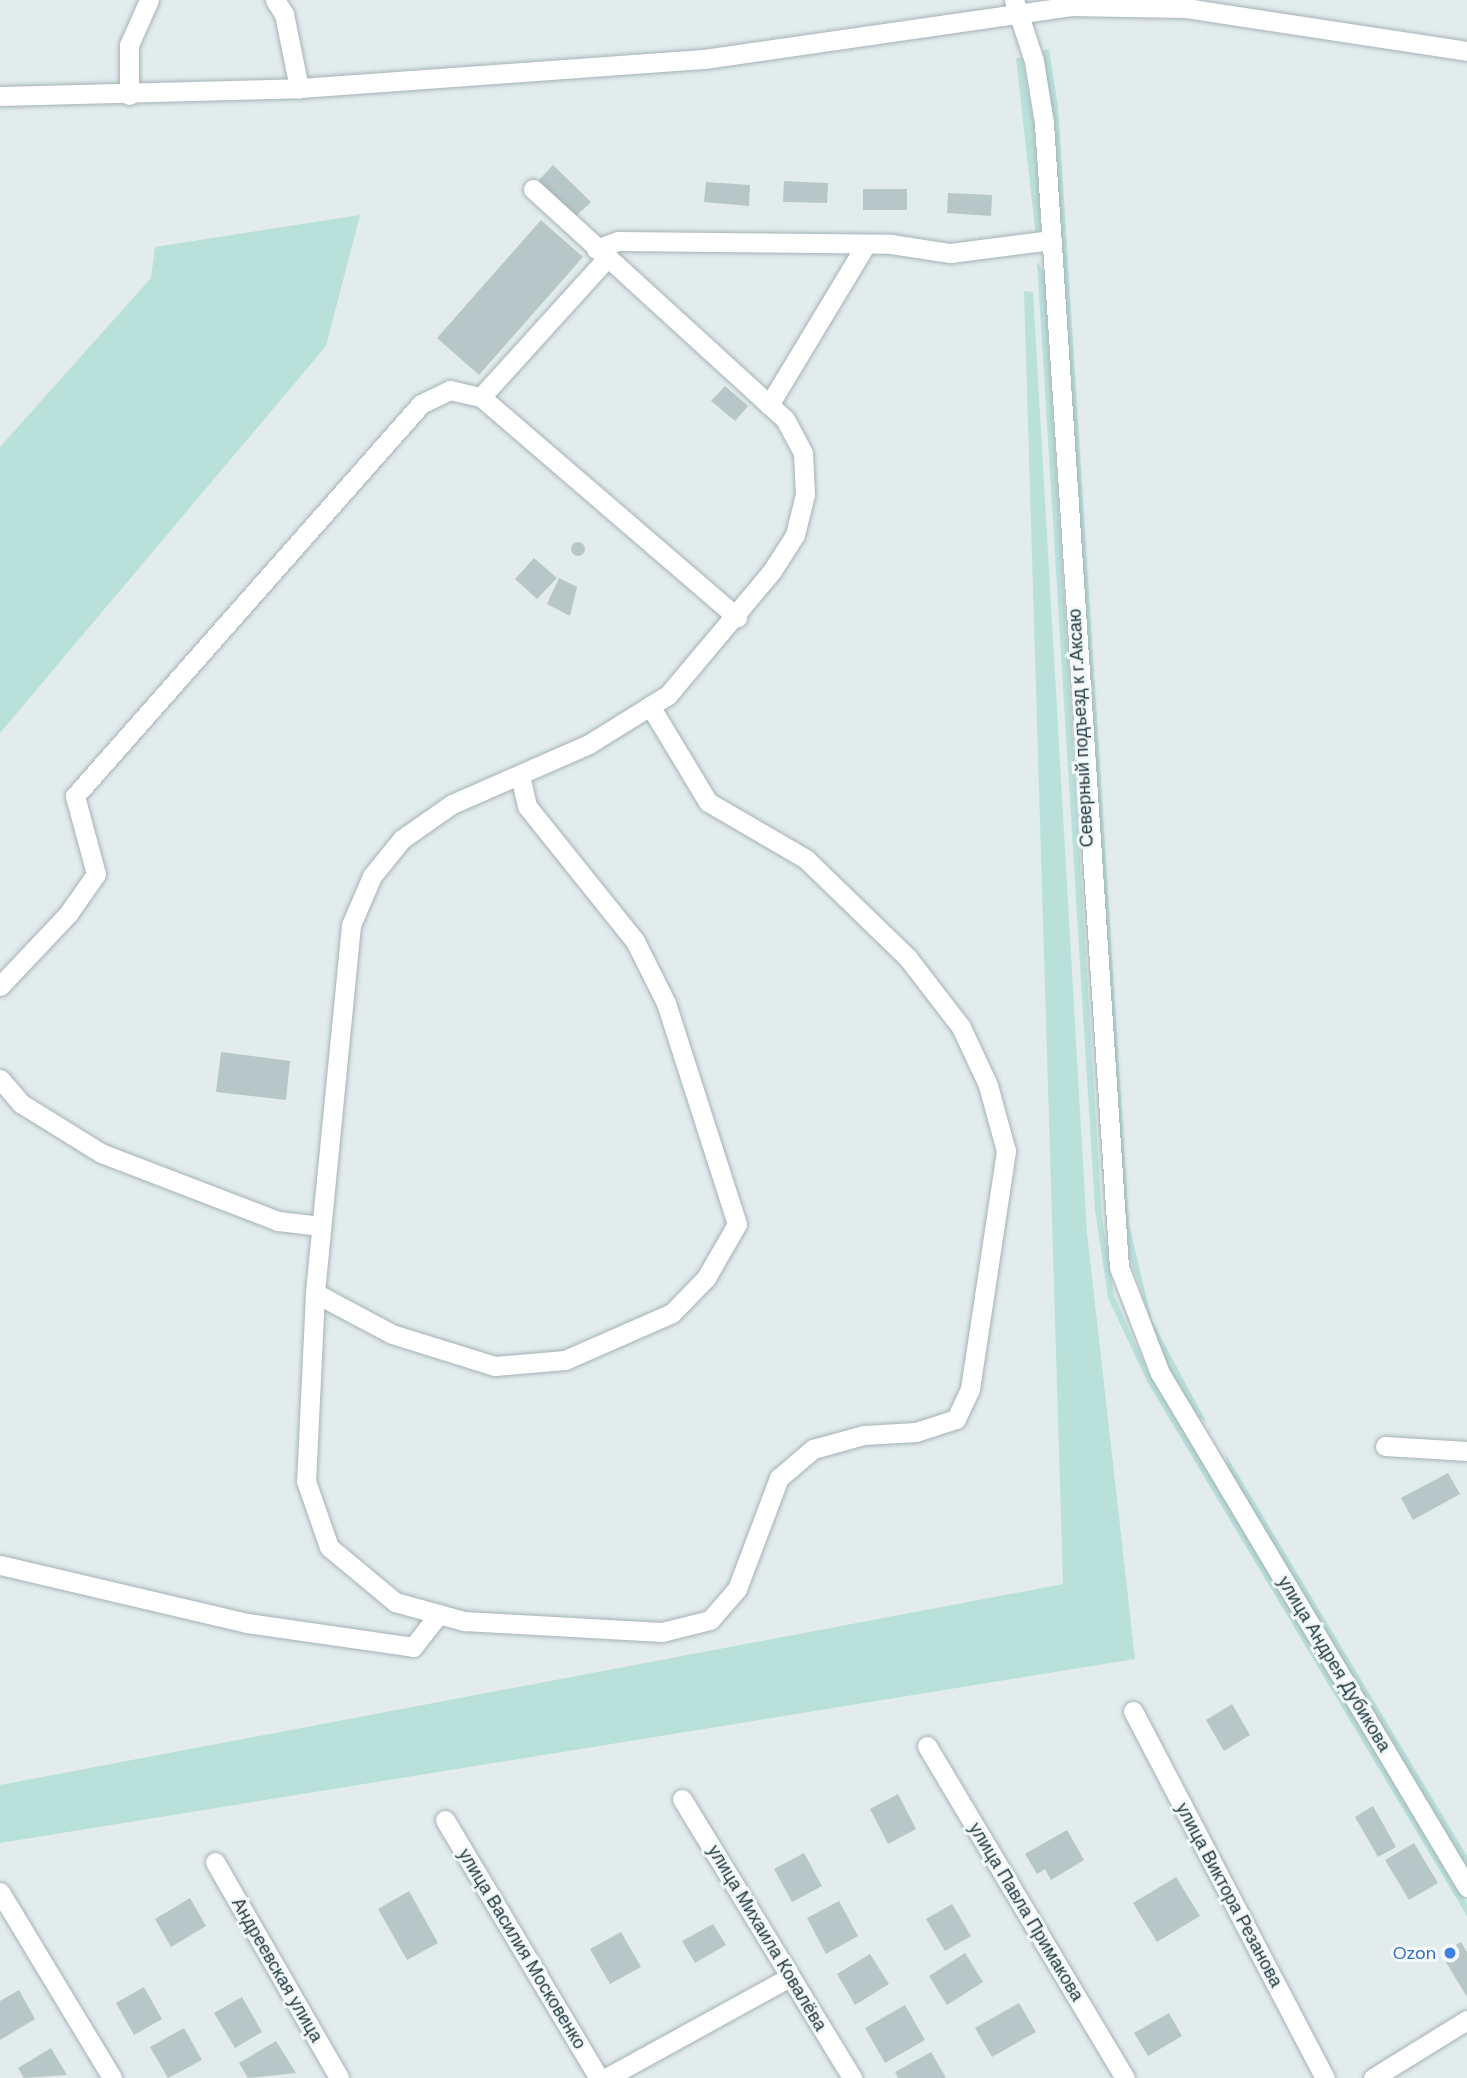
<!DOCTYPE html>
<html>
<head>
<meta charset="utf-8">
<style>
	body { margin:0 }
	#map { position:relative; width:1467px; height:2078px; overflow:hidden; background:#e2eced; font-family:"DM Sans",sans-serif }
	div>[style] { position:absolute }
	.green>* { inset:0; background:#b9e0d9 }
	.building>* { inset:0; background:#b7c7c8 }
	.round { border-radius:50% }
	.roads { filter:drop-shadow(0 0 2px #a4b2b6) drop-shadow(0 0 2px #a4b2b6) }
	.minor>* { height:19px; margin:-9.5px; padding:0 9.5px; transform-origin:9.5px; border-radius:9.5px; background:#fff }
	.dots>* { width:19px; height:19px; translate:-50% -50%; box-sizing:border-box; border:4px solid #f3f9f9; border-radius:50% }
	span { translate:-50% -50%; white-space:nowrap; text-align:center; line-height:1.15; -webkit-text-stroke:6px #f3f9f9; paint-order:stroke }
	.street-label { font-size:18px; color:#203740 }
	.shop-label { font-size:18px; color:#366cbe }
	.right { translate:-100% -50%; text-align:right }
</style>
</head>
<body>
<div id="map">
	<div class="green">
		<i style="clip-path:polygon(1049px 49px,1058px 106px,1129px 1224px,1152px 1321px,1207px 1423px,1194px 1413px,1162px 1355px,1125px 1242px,1054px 137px,1043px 50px)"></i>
		<i style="clip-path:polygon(1016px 58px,1022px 58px,1034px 127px,1041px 225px,1036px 237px)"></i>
		<i style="clip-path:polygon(360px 215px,326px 346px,0 733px,0 447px,151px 278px,155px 247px)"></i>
		<i style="clip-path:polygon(1037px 261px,1044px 273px,1102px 1218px,1114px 1296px,1148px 1372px,1467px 1904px,1467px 1916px,1148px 1383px,1108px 1298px,1095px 1209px)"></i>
		<i style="clip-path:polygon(1024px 291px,1033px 292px,1087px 1233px,1135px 1659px,0 1843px,0 1785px,1063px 1584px)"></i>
		<i style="clip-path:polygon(1226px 1455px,1467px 1856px,1467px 1868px,1227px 1468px)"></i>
	</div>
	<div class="building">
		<i style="clip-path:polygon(553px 165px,591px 202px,575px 217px,538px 181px)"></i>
		<i style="clip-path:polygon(784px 181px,828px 183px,827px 203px,783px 202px)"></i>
		<i style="clip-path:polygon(706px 182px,750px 185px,749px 206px,704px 202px)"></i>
		<i style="clip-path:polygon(863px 189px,907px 189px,907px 210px,863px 210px)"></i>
		<i style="clip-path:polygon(948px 193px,992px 195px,991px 216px,947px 213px)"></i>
		<i style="clip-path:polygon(541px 220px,583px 257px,479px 375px,437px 338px)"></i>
		<i style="clip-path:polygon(725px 386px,748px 406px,735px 421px,711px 401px)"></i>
		<i class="round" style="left:571px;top:542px;width:14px;height:14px"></i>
		<i style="clip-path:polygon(534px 558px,557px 578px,537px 599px,515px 579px)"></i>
		<i style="clip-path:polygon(559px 578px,577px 587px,570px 616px,547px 604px)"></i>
		<i style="clip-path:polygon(221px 1052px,290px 1061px,286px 1100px,216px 1092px)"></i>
		<i style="clip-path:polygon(1448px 1473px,1460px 1494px,1413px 1520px,1401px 1498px)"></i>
		<i style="clip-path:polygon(1232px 1704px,1250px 1735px,1224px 1751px,1206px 1720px)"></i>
		<i style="clip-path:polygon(898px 1794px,916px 1829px,888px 1844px,870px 1809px)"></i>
		<i style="clip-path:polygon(1373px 1806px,1396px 1847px,1378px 1857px,1355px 1817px)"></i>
		<i style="clip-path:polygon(1067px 1830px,1084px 1860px,1051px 1880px,1045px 1869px,1037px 1874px,1025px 1854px)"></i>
		<i style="clip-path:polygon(1414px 1843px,1438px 1883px,1409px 1900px,1385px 1860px)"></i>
		<i style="clip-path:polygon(804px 1853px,822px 1886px,792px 1902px,774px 1869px)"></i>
		<i style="clip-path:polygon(1176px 1877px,1200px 1916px,1157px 1942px,1133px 1903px)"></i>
		<i style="clip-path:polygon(409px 1891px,438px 1943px,407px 1960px,378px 1909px)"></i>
		<i style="clip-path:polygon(190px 1898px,206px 1926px,171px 1947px,155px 1919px)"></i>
		<i style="clip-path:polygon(839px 1901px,858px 1936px,826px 1954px,807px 1918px)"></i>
		<i style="clip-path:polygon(952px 1904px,971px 1936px,945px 1951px,926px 1919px)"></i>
		<i style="clip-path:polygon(713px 1924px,726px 1945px,695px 1963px,682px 1941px)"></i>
		<i style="clip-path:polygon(621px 1932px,641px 1967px,610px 1984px,590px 1949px)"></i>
		<i style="clip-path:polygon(1461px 1942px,1467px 1952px,1467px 1997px,1441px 1954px)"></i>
		<i style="clip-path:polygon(965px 1953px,983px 1982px,947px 2005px,929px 1976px)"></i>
		<i style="clip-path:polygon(870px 1954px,889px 1984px,855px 2005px,837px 1974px)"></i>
		<i style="clip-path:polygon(144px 1987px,162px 2019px,134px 2035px,116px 2003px)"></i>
		<i style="clip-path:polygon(19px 1990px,35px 2019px,0 2040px,0 2001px)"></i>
		<i style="clip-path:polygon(242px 1997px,262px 2032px,235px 2048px,214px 2013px)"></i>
		<i style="clip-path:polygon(1019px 2003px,1036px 2032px,992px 2057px,975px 2028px)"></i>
		<i style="clip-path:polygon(905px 2005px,925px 2040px,885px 2063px,865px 2028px)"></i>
		<i style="clip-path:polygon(1169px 2013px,1182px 2036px,1148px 2056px,1134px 2033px)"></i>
		<i style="clip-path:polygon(184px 2028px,202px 2060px,168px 2078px,150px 2047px)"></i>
		<i style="clip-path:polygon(276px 2041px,296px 2073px,248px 2078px,239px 2063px)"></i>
		<i style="clip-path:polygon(51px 2048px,67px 2075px,24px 2078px,18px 2068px)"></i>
		<i style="clip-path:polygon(931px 2052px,946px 2078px,898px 2078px,895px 2072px)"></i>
	</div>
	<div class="roads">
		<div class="minor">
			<i style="left:275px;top:0;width:17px;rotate:57deg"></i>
			<i style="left:284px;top:14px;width:76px;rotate:78.5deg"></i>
			<i style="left:1014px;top:0;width:64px;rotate:71.8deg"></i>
			<i style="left:1034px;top:61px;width:63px;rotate:80.8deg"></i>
			<i style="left:1044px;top:123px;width:1146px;rotate:86.25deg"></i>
			<i style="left:1119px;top:1267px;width:114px;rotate:68.9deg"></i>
			<i style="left:1160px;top:1373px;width:599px;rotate:59.15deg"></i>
			<i style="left:129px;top:95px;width:50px;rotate:-90deg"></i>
			<i style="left:129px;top:45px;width:49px;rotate:-66deg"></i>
			<i style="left:0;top:96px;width:299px;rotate:-1.5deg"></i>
			<i style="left:299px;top:88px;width:406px;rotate:-4.1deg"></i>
			<i style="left:704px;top:59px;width:371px;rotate:-8.2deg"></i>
			<i style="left:1071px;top:6px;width:115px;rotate:1deg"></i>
			<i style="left:1186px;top:8px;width:284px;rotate:8.7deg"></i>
			<i style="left:533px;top:189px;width:341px;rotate:42.4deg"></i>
			<i style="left:785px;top:419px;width:38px;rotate:62deg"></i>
			<i style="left:803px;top:453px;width:41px;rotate:87.2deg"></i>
			<i style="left:805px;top:494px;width:42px;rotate:103.7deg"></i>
			<i style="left:795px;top:535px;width:43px;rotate:122.6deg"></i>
			<i style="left:772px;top:571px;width:162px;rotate:130deg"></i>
			<i style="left:668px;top:695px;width:21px;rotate:149deg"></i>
			<i style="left:650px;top:706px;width:72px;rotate:148.1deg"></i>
			<i style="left:589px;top:744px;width:150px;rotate:156.3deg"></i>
			<i style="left:452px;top:804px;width:61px;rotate:145deg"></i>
			<i style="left:402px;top:839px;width:48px;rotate:129deg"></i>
			<i style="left:372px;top:876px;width:53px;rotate:113.2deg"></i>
			<i style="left:351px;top:925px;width:370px;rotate:95.6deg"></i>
			<i style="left:315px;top:1293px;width:188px;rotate:92.7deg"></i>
			<i style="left:306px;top:1481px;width:70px;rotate:70.8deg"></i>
			<i style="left:329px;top:1547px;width:86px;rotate:39.8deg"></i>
			<i style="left:395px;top:1602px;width:72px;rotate:15.4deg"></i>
			<i style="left:464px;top:1621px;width:198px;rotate:3.2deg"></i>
			<i style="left:662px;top:1632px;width:49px;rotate:-14deg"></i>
			<i style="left:710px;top:1620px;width:41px;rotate:-48.9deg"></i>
			<i style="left:737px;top:1589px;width:119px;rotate:-69.3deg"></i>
			<i style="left:779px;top:1478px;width:45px;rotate:-40.5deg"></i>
			<i style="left:813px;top:1449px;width:53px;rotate:-15.4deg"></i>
			<i style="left:864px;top:1435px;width:52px;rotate:-3.3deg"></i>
			<i style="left:916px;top:1432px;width:42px;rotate:-18deg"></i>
			<i style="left:956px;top:1419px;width:33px;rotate:-65deg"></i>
			<i style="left:970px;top:1389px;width:241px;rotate:-81.4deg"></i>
			<i style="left:1006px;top:1151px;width:68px;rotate:-105.3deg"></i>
			<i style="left:988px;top:1085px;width:64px;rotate:-115deg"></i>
			<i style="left:961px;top:1027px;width:88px;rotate:-127.6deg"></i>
			<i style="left:907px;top:957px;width:141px;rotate:-135.9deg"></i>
			<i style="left:806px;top:859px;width:113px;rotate:-149.8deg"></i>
			<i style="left:708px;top:802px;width:112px;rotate:-121.1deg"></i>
			<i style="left:596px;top:249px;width:23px;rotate:-20deg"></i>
			<i style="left:618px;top:241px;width:273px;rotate:0.6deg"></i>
			<i style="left:891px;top:244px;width:60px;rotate:8.7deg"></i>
			<i style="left:950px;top:253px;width:102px;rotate:-7.3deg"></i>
			<i style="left:481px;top:397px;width:188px;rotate:-47.8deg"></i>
			<i style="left:769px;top:405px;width:188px;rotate:-58.9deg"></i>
			<i style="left:0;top:986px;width:99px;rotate:-46.6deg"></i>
			<i style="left:68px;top:914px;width:49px;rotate:-55deg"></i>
			<i style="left:96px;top:874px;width:81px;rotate:-105.1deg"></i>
			<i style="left:75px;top:796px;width:523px;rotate:-48.57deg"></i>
			<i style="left:421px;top:404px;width:32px;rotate:-26deg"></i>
			<i style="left:450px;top:390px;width:32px;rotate:13deg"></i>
			<i style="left:481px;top:397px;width:338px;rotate:40.7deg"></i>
			<i style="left:0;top:1079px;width:33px;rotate:49deg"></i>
			<i style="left:22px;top:1104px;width:93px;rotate:31.8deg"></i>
			<i style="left:101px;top:1153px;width:190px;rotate:21deg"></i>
			<i style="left:278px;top:1221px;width:43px;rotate:6.6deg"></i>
			<i style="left:315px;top:1293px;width:87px;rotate:28deg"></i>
			<i style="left:392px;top:1334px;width:108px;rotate:17.3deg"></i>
			<i style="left:495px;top:1366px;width:70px;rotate:-4.9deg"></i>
			<i style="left:565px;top:1360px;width:117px;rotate:-23.7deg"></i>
			<i style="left:672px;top:1313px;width:49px;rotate:-45.8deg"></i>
			<i style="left:706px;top:1278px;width:62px;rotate:-60.1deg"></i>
			<i style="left:737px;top:1224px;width:232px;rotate:-107.8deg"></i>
			<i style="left:666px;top:1003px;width:69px;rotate:-116.6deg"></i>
			<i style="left:635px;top:941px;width:173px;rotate:-128.7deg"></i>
			<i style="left:527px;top:806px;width:31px;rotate:-103deg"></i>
			<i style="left:1385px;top:1446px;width:82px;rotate:3.5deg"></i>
			<i style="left:0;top:1565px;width:254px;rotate:13.2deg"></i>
			<i style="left:247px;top:1623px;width:168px;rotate:8.2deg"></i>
			<i style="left:413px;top:1647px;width:42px;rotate:-51.8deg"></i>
			<i style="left:1133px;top:1711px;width:414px;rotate:62.4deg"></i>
			<i style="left:927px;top:1746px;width:387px;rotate:59.2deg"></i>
			<i style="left:682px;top:1799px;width:327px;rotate:58.6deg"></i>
			<i style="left:445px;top:1820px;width:300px;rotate:59.2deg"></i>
			<i style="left:215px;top:1862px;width:249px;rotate:60.1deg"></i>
			<i style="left:0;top:1892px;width:217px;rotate:58.9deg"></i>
			<i style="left:606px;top:2078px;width:210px;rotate:-28.8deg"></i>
			<i style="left:1373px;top:2078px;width:110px;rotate:-31.7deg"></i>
		</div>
	</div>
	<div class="dots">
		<i style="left:1450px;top:1953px;background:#3f7fe0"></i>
	</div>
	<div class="street-label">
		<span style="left:1081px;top:728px;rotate:-93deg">Северный подъезд к г.Аксаю</span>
		<span style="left:1334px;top:1664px;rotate:59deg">улица Андрея Дубикова</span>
		<span style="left:1229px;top:1895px;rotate:62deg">улица Виктора Резанова</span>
		<span style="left:1026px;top:1912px;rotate:59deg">улица Павла Примакова</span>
		<span style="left:767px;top:1938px;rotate:59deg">улица Михаила Ковалёва</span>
		<span style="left:522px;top:1949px;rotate:59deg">улица Василия Московенко</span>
		<span style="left:277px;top:1970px;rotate:60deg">Андреевская улица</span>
	</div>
	<div class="shop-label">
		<span class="right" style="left:1436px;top:1953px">Ozon</span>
	</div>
</div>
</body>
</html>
